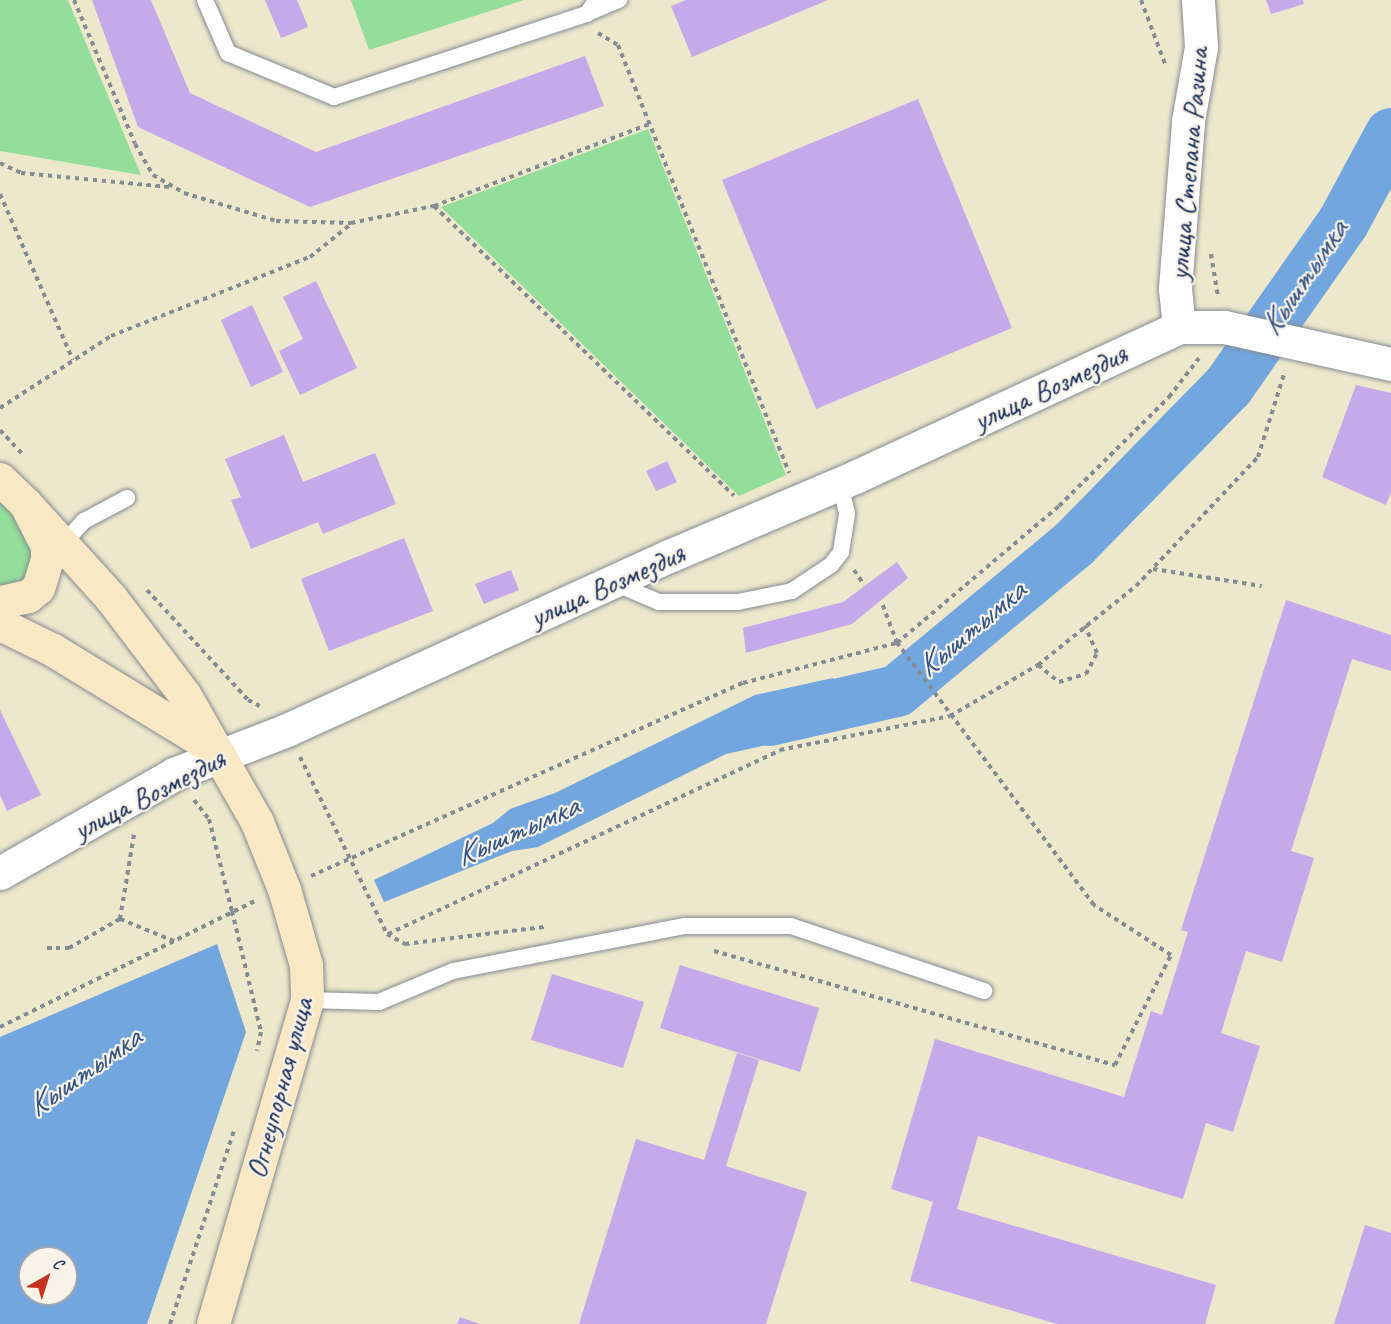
<!DOCTYPE html>
<html>
<head>
<meta charset="utf-8">
<style>
	body { margin:0 }
	#map { position:relative; width:1391px; height:1324px; overflow:hidden; background:#ede7cb; font-family:Caveat,sans-serif }
	div>[style] { position:absolute }
	.green>* { inset:0; background:#93de9a }
	.water>* { inset:0; background:#71a6de }
	.river>* { height:52px; margin:-26px; padding:0 26px; transform-origin:26px; border-radius:26px; background:#71a6de }
	.building>* { inset:0; background:#c6a9ea }
	.path>* { height:4px; margin-top:-2px; transform-origin:0; background:repeating-linear-gradient(90deg,#848b94 0 4.5px,transparent 0 9px) }
	.roads { filter:drop-shadow(0 0 2px #848b94) drop-shadow(0 0 2px #848b94) }
	.lane>* { height:16px; margin:-8px; padding:0 8px; transform-origin:8px; border-radius:8px; background:#fff }
	.street>* { height:33px; margin:-16.5px; padding:0 16.5px; transform-origin:16.5px; border-radius:16.5px; background:#fff }
	.secondary>* { height:33px; margin:-16.5px; padding:0 16.5px; transform-origin:16.5px; border-radius:16.5px; background:#f8e8c3 }
	span { translate:-50% -50%; white-space:nowrap; text-align:center; line-height:1.15; -webkit-text-stroke:4.5px #f7f3e8; paint-order:stroke }
	.street-label { font-size:30px; color:#1b2f5e }
	.water-label { font-size:32px; color:#355384; font-style:italic }
	.north { position:absolute; left:18px; top:1246px; width:60px; height:60px; box-sizing:border-box; background:#f7f3e8; border:2px solid #9fa5b1; border-radius:50%; rotate:39deg; font-size:16px; font-weight:700; line-height:24px; text-align:center; color:#1b2f5e }
	.north::after { content:''; display:block; margin:auto; width:21px; height:27px; background:#c8321e; clip-path:polygon(50% 0,100% 100%,50% 72%,0 100%) }
</style>
</head>
<body>
<div id="map">
	<div class="green">
		<i style="clip-path:polygon(0 0,68px 0,141px 175px,0 151px)"></i>
		<i style="clip-path:polygon(351px 0,524px 0,369px 50px)"></i>
		<i style="clip-path:polygon(648px 129px,786px 475px,739px 496px,441px 207px)"></i>
		<i style="clip-path:polygon(0 497px,34px 544px,25px 582px,0 592px)"></i>
	</div>
	<div class="water">
		<i style="clip-path:polygon(833px 678px,847px 722px,824px 732px,726px 754px,538px 847px,512px 851px,384px 902px,374px 880px,493px 823px,510px 809px,555px 793px,755px 695px)"></i>
		<i style="clip-path:polygon(evenodd,217px 944px,246px 1032px,147px 1324px,0 1324px,0 1037px,217px 944px,30px 1258px,66px 1258px,66px 1294px,30px 1294px,30px 1258px)"></i>
	</div>
	<div class="river">
		<i style="left:770px;top:720px;width:130px;rotate:-12.9deg"></i>
		<i style="left:897px;top:691px;width:230px;rotate:-39.7deg"></i>
		<i style="left:1074px;top:544px;width:220px;rotate:-45.6deg"></i>
		<i style="left:1228px;top:387px;width:200px;rotate:-55deg"></i>
		<i style="left:1343px;top:223px;width:101px;rotate:-61.7deg"></i>
	</div>
	<div class="building">
		<i style="clip-path:polygon(92px 0,151px 0,190px 93px,316px 152px,585px 56px,604px 106px,310px 207px,138px 127px)"></i>
		<i style="clip-path:polygon(265px 0,297px 0,308px 27px,281px 38px)"></i>
		<i style="clip-path:polygon(686px 0,828px 0,692px 57px,671px 6px)"></i>
		<i style="clip-path:polygon(1266px 0,1303px 0,1304px 4px,1271px 14px)"></i>
		<i style="clip-path:polygon(918px 99px,1012px 328px,816px 409px,722px 180px)"></i>
		<i style="clip-path:polygon(316px 281px,357px 368px,300px 395px,279px 351px,303px 339px,283px 297px)"></i>
		<i style="clip-path:polygon(252px 305px,283px 372px,251px 387px,221px 320px)"></i>
		<i style="clip-path:polygon(1356px 385px,1391px 393px,1391px 492px,1386px 505px,1322px 477px)"></i>
		<i style="clip-path:polygon(284px 435px,303px 482px,375px 453px,396px 504px,323px 534px,318px 522px,251px 549px,231px 500px,241px 497px,225px 459px)"></i>
		<i style="clip-path:polygon(667px 461px,677px 482px,656px 491px,646px 471px)"></i>
		<i style="clip-path:polygon(404px 538px,433px 611px,329px 651px,301px 579px)"></i>
		<i style="clip-path:polygon(897px 562px,908px 578px,852px 624px,746px 653px,743px 628px,843px 602px)"></i>
		<i style="clip-path:polygon(511px 570px,519px 590px,484px 604px,475px 584px)"></i>
		<i style="clip-path:polygon(1286px 600px,1391px 635px,1391px 671px,1352px 659px,1291px 851px,1314px 858px,1282px 962px,1246px 951px,1221px 1033px,1260px 1046px,1233px 1132px,1206px 1123px,1183px 1199px,978px 1136px,957px 1209px,1216px 1285px,1205px 1324px,1057px 1324px,910px 1281px,933px 1202px,891px 1189px,935px 1039px,1124px 1097px,1151px 1011px,1162px 1015px,1188px 932px,1181px 930px)"></i>
		<i style="clip-path:polygon(0 710px,41px 795px,7px 811px,0 795px)"></i>
		<i style="clip-path:polygon(680px 965px,819px 1008px,800px 1072px,660px 1028px)"></i>
		<i style="clip-path:polygon(552px 974px,644px 1002px,623px 1068px,531px 1040px)"></i>
		<i style="clip-path:polygon(737px 1053px,759px 1060px,726px 1166px,807px 1192px,766px 1324px,579px 1324px,636px 1139px,704px 1160px)"></i>
		<i style="clip-path:polygon(1365px 1225px,1391px 1233px,1391px 1324px,1334px 1324px)"></i>
		<i style="clip-path:polygon(460px 1317px,480px 1324px,457px 1324px)"></i>
	</div>
	<div class="path">
		<i style="left:74px;top:0;width:156px;rotate:67deg"></i>
		<i style="left:135px;top:144px;width:36px;rotate:60deg"></i>
		<i style="left:153px;top:175px;width:36px;rotate:30deg"></i>
		<i style="left:184px;top:193px;width:96px;rotate:16.9deg"></i>
		<i style="left:276px;top:221px;width:75px;rotate:1.5deg"></i>
		<i style="left:351px;top:223px;width:85px;rotate:-11.6deg"></i>
		<i style="left:434px;top:206px;width:417px;rotate:44deg"></i>
		<i style="left:1141px;top:0;width:68px;rotate:69.4deg"></i>
		<i style="left:598px;top:33px;width:23px;rotate:31deg"></i>
		<i style="left:618px;top:45px;width:461px;rotate:68.2deg"></i>
		<i style="left:0;top:163px;width:23px;rotate:25deg"></i>
		<i style="left:21px;top:173px;width:150px;rotate:5.4deg"></i>
		<i style="left:0;top:194px;width:181px;rotate:66.3deg"></i>
		<i style="left:434px;top:206px;width:231px;rotate:-20.8deg"></i>
		<i style="left:1211px;top:254px;width:44px;rotate:80.8deg"></i>
		<i style="left:0;top:408px;width:132px;rotate:-33deg"></i>
		<i style="left:111px;top:336px;width:214px;rotate:-21.7deg"></i>
		<i style="left:310px;top:257px;width:53px;rotate:-38.8deg"></i>
		<i style="left:0;top:430px;width:35px;rotate:47deg"></i>
		<i style="left:1153px;top:569px;width:110px;rotate:8.9deg"></i>
		<i style="left:854px;top:570px;width:18px;rotate:56deg"></i>
		<i style="left:147px;top:590px;width:149px;rotate:47.4deg"></i>
		<i style="left:248px;top:700px;width:13px;rotate:27deg"></i>
		<i style="left:1038px;top:665px;width:27px;rotate:39deg"></i>
		<i style="left:1059px;top:682px;width:28px;rotate:-17deg"></i>
		<i style="left:1086px;top:674px;width:24px;rotate:-62deg"></i>
		<i style="left:1097px;top:653px;width:30px;rotate:-114deg"></i>
		<i style="left:300px;top:757px;width:197px;rotate:63.8deg"></i>
		<i style="left:387px;top:934px;width:21px;rotate:29deg"></i>
		<i style="left:405px;top:944px;width:140px;rotate:-7deg"></i>
		<i style="left:194px;top:800px;width:24px;rotate:52deg"></i>
		<i style="left:209px;top:819px;width:95px;rotate:76deg"></i>
		<i style="left:232px;top:911px;width:124px;rotate:76.5deg"></i>
		<i style="left:261px;top:1032px;width:19px;rotate:102deg"></i>
		<i style="left:311px;top:876px;width:473px;rotate:-24.1deg"></i>
		<i style="left:743px;top:683px;width:159px;rotate:-14.6deg"></i>
		<i style="left:897px;top:643px;width:212px;rotate:-40.2deg"></i>
		<i style="left:1059px;top:506px;width:155px;rotate:-44.7deg"></i>
		<i style="left:1169px;top:397px;width:49px;rotate:-52.4deg"></i>
		<i style="left:120px;top:919px;width:86px;rotate:-80.6deg"></i>
		<i style="left:388px;top:934px;width:433px;rotate:-25.1deg"></i>
		<i style="left:780px;top:750px;width:173px;rotate:-11.3deg"></i>
		<i style="left:950px;top:716px;width:102px;rotate:-30.1deg"></i>
		<i style="left:1038px;top:665px;width:126px;rotate:-38.9deg"></i>
		<i style="left:1136px;top:586px;width:178px;rotate:-46.6deg"></i>
		<i style="left:1258px;top:457px;width:90px;rotate:-72.6deg"></i>
		<i style="left:47px;top:948px;width:22px"></i>
		<i style="left:69px;top:948px;width:59px;rotate:-29.6deg"></i>
		<i style="left:120px;top:919px;width:61px;rotate:22.3deg"></i>
		<i style="left:714px;top:951px;width:417px;rotate:15.9deg"></i>
		<i style="left:1115px;top:1065px;width:123px;rotate:-63deg"></i>
		<i style="left:1171px;top:955px;width:92px;rotate:-147deg"></i>
		<i style="left:1094px;top:905px;width:328px;rotate:-126.9deg"></i>
		<i style="left:897px;top:643px;width:43px;rotate:-110.6deg"></i>
		<i style="left:0;top:1027px;width:284px;rotate:-26.3deg"></i>
		<i style="left:170px;top:1324px;width:204px;rotate:-71.7deg"></i>
	</div>
	<div class="roads">
		<div class="lane">
			<i style="left:205px;top:0;width:58px;rotate:66.5deg"></i>
			<i style="left:228px;top:53px;width:115px;rotate:22.5deg"></i>
			<i style="left:334px;top:97px;width:266px;rotate:-18.2deg"></i>
			<i style="left:587px;top:14px;width:17px;rotate:-57deg"></i>
			<i style="left:588px;top:13px;width:34px;rotate:-23deg"></i>
			<i style="left:64px;top:543px;width:30px;rotate:-48deg"></i>
			<i style="left:84px;top:521px;width:49px;rotate:-28.1deg"></i>
			<i style="left:614px;top:583px;width:49px;rotate:22.9deg"></i>
			<i style="left:659px;top:602px;width:79px"></i>
			<i style="left:738px;top:602px;width:55px;rotate:-11.5deg"></i>
			<i style="left:792px;top:591px;width:47px;rotate:-33.7deg"></i>
			<i style="left:831px;top:565px;width:16px;rotate:-52deg"></i>
			<i style="left:841px;top:552px;width:39px;rotate:-81deg"></i>
			<i style="left:847px;top:513px;width:30px;rotate:-104deg"></i>
			<i style="left:307px;top:1000px;width:72px;rotate:1.6deg"></i>
			<i style="left:379px;top:1002px;width:80px;rotate:-22.7deg"></i>
			<i style="left:453px;top:971px;width:235px;rotate:-11deg"></i>
			<i style="left:684px;top:926px;width:107px"></i>
			<i style="left:791px;top:926px;width:204px;rotate:18.6deg"></i>
		</div>
		<div class="street">
			<i style="left:1179px;top:327px;width:39px;rotate:-96deg"></i>
			<i style="left:1175px;top:288px;width:168px;rotate:-85.5deg"></i>
			<i style="left:1188px;top:121px;width:75px;rotate:-80deg"></i>
			<i style="left:1201px;top:47px;width:47px;rotate:-93.7deg"></i>
			<i style="left:0;top:873px;width:200px;rotate:-29.6deg"></i>
			<i style="left:174px;top:774px;width:121px;rotate:-21.3deg"></i>
			<i style="left:287px;top:730px;width:420px;rotate:-24.5deg"></i>
			<i style="left:669px;top:556px;width:202px;rotate:-23deg"></i>
			<i style="left:855px;top:477px;width:357px;rotate:-24.8deg"></i>
			<i style="left:1179px;top:327px;width:45px"></i>
			<i style="left:1224px;top:327px;width:171px;rotate:12.5deg"></i>
		</div>
		<div class="secondary">
			<i style="left:0;top:479px;width:35px;rotate:44deg"></i>
			<i style="left:25px;top:503px;width:48px;rotate:62.9deg"></i>
			<i style="left:47px;top:546px;width:13px;rotate:90deg"></i>
			<i style="left:47px;top:559px;width:30px;rotate:107deg"></i>
			<i style="left:38px;top:588px;width:13px;rotate:141deg"></i>
			<i style="left:28px;top:596px;width:29px;rotate:168deg"></i>
			<i style="left:25px;top:503px;width:128px;rotate:47.8deg"></i>
			<i style="left:111px;top:598px;width:121px;rotate:52.8deg"></i>
			<i style="left:184px;top:694px;width:147px;rotate:60.3deg"></i>
			<i style="left:257px;top:822px;width:72px;rotate:68.1deg"></i>
			<i style="left:284px;top:889px;width:79px;rotate:73.9deg"></i>
			<i style="left:306px;top:965px;width:35px;rotate:88deg"></i>
			<i style="left:307px;top:1000px;width:337px;rotate:106.2deg"></i>
			<i style="left:0;top:624px;width:59px;rotate:26.1deg"></i>
			<i style="left:53px;top:650px;width:186px;rotate:31.4deg"></i>
		</div>
	</div>
	<div class="street-label">
		<span style="left:1188px;top:164px;rotate:-85deg">улица Степана Разина</span>
		<span style="left:1050px;top:387px;rotate:-25deg">улица Возмездия</span>
		<span style="left:607px;top:585px;rotate:-24deg">улица Возмездия</span>
		<span style="left:149px;top:794px;rotate:-27deg">улица Возмездия</span>
		<span style="left:279px;top:1088px;rotate:-75deg">Огнеупорная улица</span>
	</div>
	<div class="water-label">
		<span style="left:1304px;top:278px;rotate:-56deg">Кыштымка</span>
		<span style="left:971px;top:629px;rotate:-40deg">Кыштымка</span>
		<span style="left:517px;top:831px;rotate:-24deg">Кыштымка</span>
		<span style="left:84px;top:1072px;rotate:-35deg">Кыштымка</span>
	</div>
	<div class="north">С</div>
</div>
</body>
</html>
